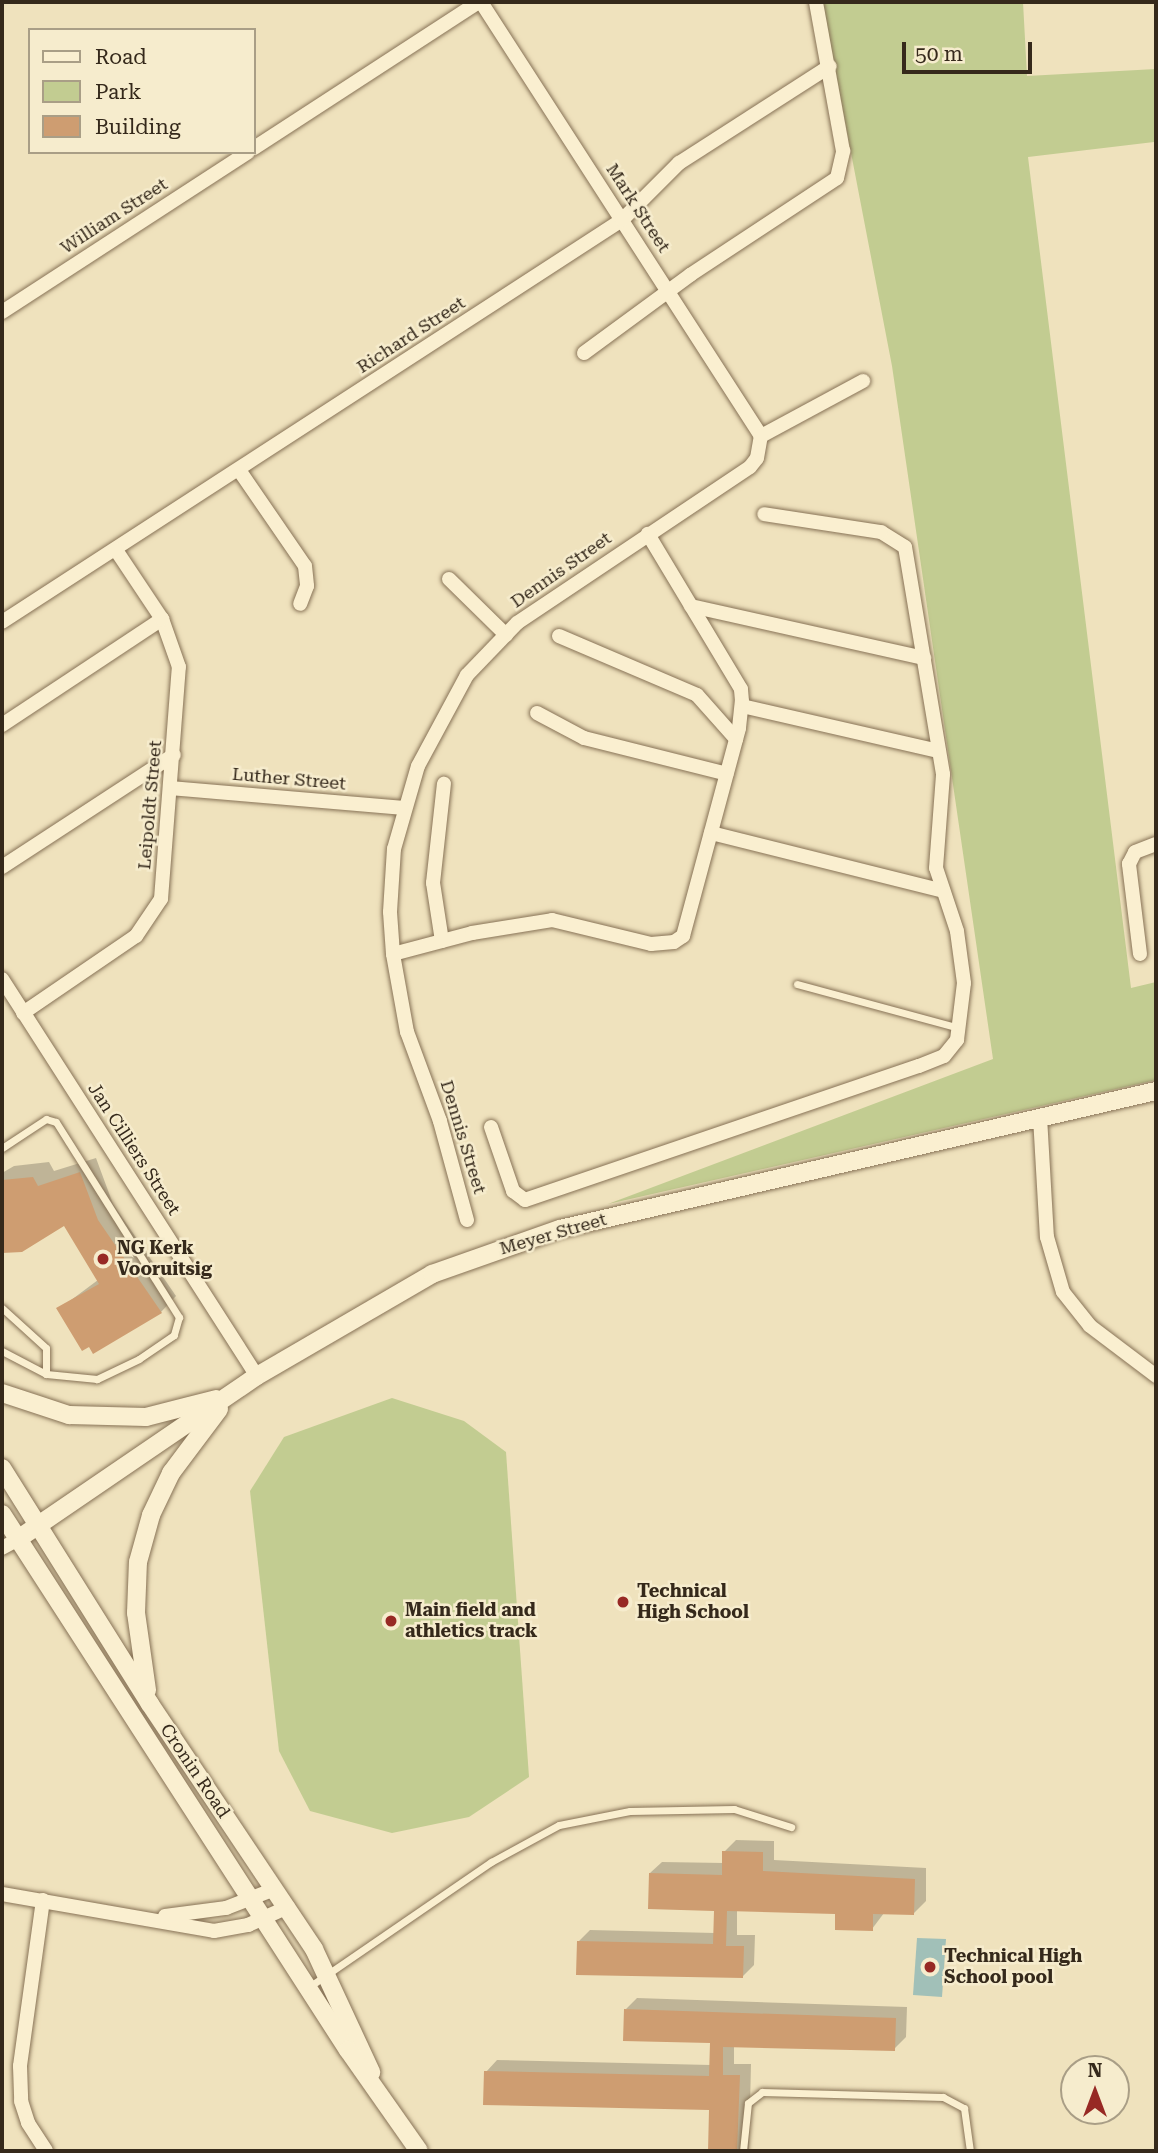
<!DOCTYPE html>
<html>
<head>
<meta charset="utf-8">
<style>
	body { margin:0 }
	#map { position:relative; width:1158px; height:2153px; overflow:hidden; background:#efe2bd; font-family:"Roboto Serif",serif }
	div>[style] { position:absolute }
	.green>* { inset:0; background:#c2cc91 }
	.water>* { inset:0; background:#a1c0b8 }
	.shadow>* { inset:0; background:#0003 }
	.building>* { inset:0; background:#ce9d71 }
	.roads { filter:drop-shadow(0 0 2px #877256) drop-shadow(0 0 2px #877256) }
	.service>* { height:7px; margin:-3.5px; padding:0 3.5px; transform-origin:3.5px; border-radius:3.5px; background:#faefd0 }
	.minor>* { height:14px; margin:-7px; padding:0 7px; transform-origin:7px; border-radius:7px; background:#faefd0 }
	.tertiary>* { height:18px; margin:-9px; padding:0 9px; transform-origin:9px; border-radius:9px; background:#faefd0 }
	.dots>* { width:19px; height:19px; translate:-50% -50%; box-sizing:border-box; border:4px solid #f6eccd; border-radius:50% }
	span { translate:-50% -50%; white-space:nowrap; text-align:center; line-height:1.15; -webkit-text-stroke:5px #f6eccd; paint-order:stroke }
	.street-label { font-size:18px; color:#35291b }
	.poi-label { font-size:18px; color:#35291b; font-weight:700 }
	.left { translate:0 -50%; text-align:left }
	.frame { position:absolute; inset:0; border:4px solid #35291b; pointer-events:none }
	.legend { position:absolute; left:28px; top:28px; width:228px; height:126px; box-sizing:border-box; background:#f6eccd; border:2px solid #a99e86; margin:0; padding:9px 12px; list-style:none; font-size:21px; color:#35291b }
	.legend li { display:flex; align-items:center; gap:14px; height:35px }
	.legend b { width:35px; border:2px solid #a99e86 }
	.north { position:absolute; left:1060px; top:2055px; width:70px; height:70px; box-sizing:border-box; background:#f6eccd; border:2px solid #a99e86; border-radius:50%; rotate:0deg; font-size:19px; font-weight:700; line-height:28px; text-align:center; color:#35291b }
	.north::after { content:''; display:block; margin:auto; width:24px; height:32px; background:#972924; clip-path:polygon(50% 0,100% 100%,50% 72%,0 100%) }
	.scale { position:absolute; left:902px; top:42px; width:130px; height:32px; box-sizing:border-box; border:4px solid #35291b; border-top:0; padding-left:9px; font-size:21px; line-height:24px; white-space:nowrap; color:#35291b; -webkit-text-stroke:5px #f6eccd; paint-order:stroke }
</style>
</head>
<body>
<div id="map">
	<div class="green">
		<i style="clip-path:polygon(822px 2px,1023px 2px,1027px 76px,1156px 69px,1156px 158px,1154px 142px,1028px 157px,1131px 988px,1156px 982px,1156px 1080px,608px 1204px,993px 1059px,892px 366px)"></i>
		<i style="clip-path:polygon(392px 1398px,464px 1421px,506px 1452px,529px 1777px,469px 1817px,392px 1833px,310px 1811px,279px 1751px,250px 1491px,284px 1437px)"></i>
	</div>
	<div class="water">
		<i style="clip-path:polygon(917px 1938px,946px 1939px,942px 1997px,913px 1995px)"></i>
	</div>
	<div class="shadow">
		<i style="clip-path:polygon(96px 1158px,113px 1204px,176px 1296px,161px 1312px,59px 1309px,98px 1280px,65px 1224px,21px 1250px,2px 1252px,2px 1173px,14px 1166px,49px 1162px,54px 1171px)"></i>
		<i style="clip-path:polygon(736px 1840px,774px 1841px,774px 1860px,926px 1868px,926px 1901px,914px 1913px,884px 1913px,872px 1929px,837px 1912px,737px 1910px,737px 1935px,755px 1935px,754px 1965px,743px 1976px,578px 1942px,590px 1930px,715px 1933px,715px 1909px,650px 1873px,662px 1862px,724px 1863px,724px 1852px)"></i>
		<i style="clip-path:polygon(637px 1998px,907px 2007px,906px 2037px,894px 2049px,734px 2045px,734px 2064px,751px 2064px,749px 2151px,710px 2151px,711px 2109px,486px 2072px,497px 2060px,711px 2065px,712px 2041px,626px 2009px)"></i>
	</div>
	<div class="building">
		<i style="clip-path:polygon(80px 1172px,98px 1220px,162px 1313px,93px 1354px,89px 1347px,82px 1351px,56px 1308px,99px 1284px,64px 1226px,22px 1252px,2px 1253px,2px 1180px,33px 1177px,38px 1186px)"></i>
		<i style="clip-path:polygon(722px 1851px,763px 1852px,763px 1871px,915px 1879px,914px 1915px,873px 1914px,873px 1931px,835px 1930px,835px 1914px,727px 1911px,726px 1946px,744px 1946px,743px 1978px,576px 1975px,577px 1941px,713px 1944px,714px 1911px,648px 1909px,649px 1873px,722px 1875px)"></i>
		<i style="clip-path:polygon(624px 2009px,896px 2018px,895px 2051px,723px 2047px,723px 2075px,740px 2075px,737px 2151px,708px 2151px,709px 2110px,483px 2105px,484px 2071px,709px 2076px,710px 2043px,623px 2041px)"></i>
	</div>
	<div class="roads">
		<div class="service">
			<i style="left:797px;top:984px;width:168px;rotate:15.2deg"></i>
			<i style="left:2px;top:1148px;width:53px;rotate:-33.4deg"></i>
			<i style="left:46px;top:1119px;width:10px;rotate:17deg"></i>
			<i style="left:56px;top:1122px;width:231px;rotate:57.8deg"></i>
			<i style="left:179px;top:1317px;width:19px;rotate:106deg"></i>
			<i style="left:174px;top:1335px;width:42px;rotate:145.6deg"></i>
			<i style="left:139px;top:1359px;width:47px;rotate:154.5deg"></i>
			<i style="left:97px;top:1379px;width:51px;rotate:-174.4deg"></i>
			<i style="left:46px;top:1374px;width:50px;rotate:-152.4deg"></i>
			<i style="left:2px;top:1308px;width:59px;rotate:42.3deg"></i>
			<i style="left:46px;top:1348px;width:26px;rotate:90deg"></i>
			<i style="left:309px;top:1987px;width:221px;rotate:-34.5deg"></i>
			<i style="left:491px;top:1862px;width:77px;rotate:-28.6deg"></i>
			<i style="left:559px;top:1825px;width:72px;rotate:-11.2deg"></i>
			<i style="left:630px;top:1811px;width:104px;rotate:-1.1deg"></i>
			<i style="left:734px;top:1809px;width:60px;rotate:17.5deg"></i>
			<i style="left:743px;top:2151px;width:48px;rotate:-84.1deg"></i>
			<i style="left:748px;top:2103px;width:18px;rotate:-38deg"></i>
			<i style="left:762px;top:2092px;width:181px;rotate:1.6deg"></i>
			<i style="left:943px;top:2097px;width:24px;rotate:28deg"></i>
			<i style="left:964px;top:2108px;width:43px;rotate:82.1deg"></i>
		</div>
		<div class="minor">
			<i style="left:481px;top:2px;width:516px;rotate:57.17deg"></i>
			<i style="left:254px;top:148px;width:268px;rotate:-33deg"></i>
			<i style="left:2px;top:312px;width:293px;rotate:-33deg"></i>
			<i style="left:584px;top:353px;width:132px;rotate:-36.3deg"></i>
			<i style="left:690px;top:275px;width:176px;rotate:-33.4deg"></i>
			<i style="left:837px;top:178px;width:28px;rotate:-77deg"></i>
			<i style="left:843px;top:151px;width:151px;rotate:-100.3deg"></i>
			<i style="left:761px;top:436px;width:116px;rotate:-28.3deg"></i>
			<i style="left:239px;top:470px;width:116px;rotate:55.5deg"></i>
			<i style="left:305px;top:566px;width:20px;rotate:84deg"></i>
			<i style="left:307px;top:586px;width:19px;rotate:111deg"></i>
			<i style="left:449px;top:579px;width:80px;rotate:44.5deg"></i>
			<i style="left:691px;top:606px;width:239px;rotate:12.6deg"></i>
			<i style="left:2px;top:622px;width:739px;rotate:-32.96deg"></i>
			<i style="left:622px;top:220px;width:81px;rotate:-45deg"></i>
			<i style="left:679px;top:163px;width:179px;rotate:-32.7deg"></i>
			<i style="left:559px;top:636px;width:150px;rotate:23.1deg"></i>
			<i style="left:697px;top:695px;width:59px;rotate:48.4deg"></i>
			<i style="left:742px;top:706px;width:202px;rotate:12.9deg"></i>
			<i style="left:537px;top:713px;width:53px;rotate:28deg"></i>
			<i style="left:584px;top:738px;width:147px;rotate:14.1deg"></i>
			<i style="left:2px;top:725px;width:192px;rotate:-33.5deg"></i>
			<i style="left:171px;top:788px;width:233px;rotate:4.9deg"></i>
			<i style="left:711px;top:833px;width:239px;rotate:14deg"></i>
			<i style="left:2px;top:867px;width:205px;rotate:-33.1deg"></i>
			<i style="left:442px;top:941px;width:59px;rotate:-98.8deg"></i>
			<i style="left:433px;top:883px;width:100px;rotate:-83.7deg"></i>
			<i style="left:393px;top:954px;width:82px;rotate:-14.9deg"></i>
			<i style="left:472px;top:933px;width:81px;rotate:-9.2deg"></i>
			<i style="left:552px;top:920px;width:102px;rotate:13.6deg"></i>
			<i style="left:651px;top:944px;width:23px;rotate:-5deg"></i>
			<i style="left:674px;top:942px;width:11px;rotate:-34deg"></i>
			<i style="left:683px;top:936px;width:215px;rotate:-74.9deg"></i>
			<i style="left:739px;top:728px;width:27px;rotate:-84deg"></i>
			<i style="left:742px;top:701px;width:12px;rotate:-95deg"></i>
			<i style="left:741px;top:689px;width:181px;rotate:-121deg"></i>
			<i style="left:1140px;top:954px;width:91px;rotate:-97deg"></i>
			<i style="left:1129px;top:864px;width:13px;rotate:-63deg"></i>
			<i style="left:1135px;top:852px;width:22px;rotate:-21deg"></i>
			<i style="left:2px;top:979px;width:472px;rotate:57.3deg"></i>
			<i style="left:23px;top:1013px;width:137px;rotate:-34.3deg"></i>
			<i style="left:136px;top:936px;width:45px;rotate:-56deg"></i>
			<i style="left:161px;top:899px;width:233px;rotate:-85.6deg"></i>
			<i style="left:179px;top:667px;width:51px;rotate:-109.5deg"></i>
			<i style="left:162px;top:619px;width:83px;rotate:-123.7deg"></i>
			<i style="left:1040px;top:1117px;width:120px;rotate:86.7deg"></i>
			<i style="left:1047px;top:1237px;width:57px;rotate:73.8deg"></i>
			<i style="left:1063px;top:1292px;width:43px;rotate:51.5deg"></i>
			<i style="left:1090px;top:1326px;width:83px;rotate:37.1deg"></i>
			<i style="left:491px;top:1127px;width:68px;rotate:71deg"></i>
			<i style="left:513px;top:1191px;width:15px;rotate:37deg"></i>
			<i style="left:525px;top:1200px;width:416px;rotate:-18.8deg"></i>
			<i style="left:919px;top:1066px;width:27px;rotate:-22deg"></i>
			<i style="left:944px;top:1056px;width:21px;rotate:-51deg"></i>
			<i style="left:957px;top:1040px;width:57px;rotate:-83deg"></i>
			<i style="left:964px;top:983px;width:52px;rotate:-97.7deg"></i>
			<i style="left:957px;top:931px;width:66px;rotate:-108.4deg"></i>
			<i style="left:936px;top:868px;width:94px;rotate:-85.7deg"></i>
			<i style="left:943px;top:774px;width:230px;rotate:-99.5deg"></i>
			<i style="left:905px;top:547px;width:28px;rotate:-148deg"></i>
			<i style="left:881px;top:532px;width:118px;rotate:-171.3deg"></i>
			<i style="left:467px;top:1220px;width:103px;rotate:-105.3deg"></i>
			<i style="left:440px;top:1121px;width:95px;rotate:-110.3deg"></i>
			<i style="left:407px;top:1032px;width:79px;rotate:-100.2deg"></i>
			<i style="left:393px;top:954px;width:42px;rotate:-94.1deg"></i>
			<i style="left:390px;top:912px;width:63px;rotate:-86.4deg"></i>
			<i style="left:394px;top:849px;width:86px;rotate:-73.9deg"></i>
			<i style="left:418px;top:766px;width:103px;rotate:-61.7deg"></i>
			<i style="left:467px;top:675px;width:72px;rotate:-46.1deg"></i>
			<i style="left:517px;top:623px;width:280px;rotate:-33.8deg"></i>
			<i style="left:750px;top:467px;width:11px;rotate:-52deg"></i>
			<i style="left:757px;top:458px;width:22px;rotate:-80deg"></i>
			<i style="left:2px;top:1548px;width:18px;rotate:-29deg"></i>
			<i style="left:2px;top:1894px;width:215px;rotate:9.9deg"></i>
			<i style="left:214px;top:1931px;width:35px;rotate:-10deg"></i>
			<i style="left:248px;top:1925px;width:44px;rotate:-24.2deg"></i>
			<i style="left:43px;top:1900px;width:168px;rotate:97.9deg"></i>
			<i style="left:20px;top:2066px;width:35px;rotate:88deg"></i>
			<i style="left:21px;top:2101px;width:23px;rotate:72deg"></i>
			<i style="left:28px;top:2123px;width:33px;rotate:57deg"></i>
			<i style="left:165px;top:1916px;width:62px;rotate:-7.5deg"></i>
			<i style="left:226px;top:1908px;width:53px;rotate:-21.2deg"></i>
		</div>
		<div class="tertiary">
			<i style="left:2px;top:1393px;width:71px;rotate:18.2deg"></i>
			<i style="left:69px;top:1415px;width:77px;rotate:1.5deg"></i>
			<i style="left:146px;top:1417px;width:72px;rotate:-14.4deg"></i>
			<i style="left:2px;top:1468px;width:279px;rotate:57.9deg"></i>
			<i style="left:150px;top:1704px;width:295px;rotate:56.2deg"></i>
			<i style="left:314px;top:1949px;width:136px;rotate:65.1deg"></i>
			<i style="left:2px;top:1514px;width:638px;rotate:57.16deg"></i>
			<i style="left:348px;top:2050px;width:123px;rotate:54.9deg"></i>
			<i style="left:18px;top:1539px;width:289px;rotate:-34.3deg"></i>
			<i style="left:257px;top:1376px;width:203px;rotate:-30.2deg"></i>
			<i style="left:432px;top:1274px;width:136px;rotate:-19.4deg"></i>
			<i style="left:560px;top:1229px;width:612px;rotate:-13.04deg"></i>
			<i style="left:147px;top:1690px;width:78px;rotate:-98.1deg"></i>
			<i style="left:136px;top:1613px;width:51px;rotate:-87.8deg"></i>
			<i style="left:138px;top:1562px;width:49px;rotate:-74.5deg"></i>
			<i style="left:151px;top:1515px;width:47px;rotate:-64.5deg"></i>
			<i style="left:171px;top:1473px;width:80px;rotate:-53.1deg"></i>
		</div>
	</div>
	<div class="dots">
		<i style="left:103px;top:1259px;background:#972924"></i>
		<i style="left:623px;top:1602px;background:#972924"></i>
		<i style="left:391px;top:1621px;background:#972924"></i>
		<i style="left:930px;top:1967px;background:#972924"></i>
	</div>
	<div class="street-label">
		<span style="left:638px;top:208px;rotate:57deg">Mark Street</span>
		<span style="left:114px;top:216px;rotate:-33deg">William Street</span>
		<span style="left:411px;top:335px;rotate:-33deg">Richard Street</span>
		<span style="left:561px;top:570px;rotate:-35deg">Dennis Street</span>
		<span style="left:289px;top:779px;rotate:5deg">Luther Street</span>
		<span style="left:150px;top:805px;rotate:-85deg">Leipoldt Street</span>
		<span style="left:463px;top:1137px;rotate:73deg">Dennis Street</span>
		<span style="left:134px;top:1149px;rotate:57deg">Jan Cilliers Street</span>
		<span style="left:553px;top:1234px;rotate:-16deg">Meyer Street</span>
		<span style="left:195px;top:1771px;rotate:56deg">Cronin Road</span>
	</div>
	<div class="poi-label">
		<span class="left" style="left:117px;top:1259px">NG Kerk<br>Vooruitsig</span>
		<span class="left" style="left:637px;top:1602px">Technical<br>High School</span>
		<span class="left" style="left:405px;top:1621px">Main field and<br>athletics track</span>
		<span class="left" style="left:944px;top:1967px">Technical High<br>School pool</span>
	</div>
	<div class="frame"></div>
	<ul class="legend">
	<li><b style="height:9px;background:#faefd0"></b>Road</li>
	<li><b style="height:19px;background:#c2cc91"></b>Park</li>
	<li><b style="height:19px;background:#ce9d71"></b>Building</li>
	</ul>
	<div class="north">N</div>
	<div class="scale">50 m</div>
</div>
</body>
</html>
